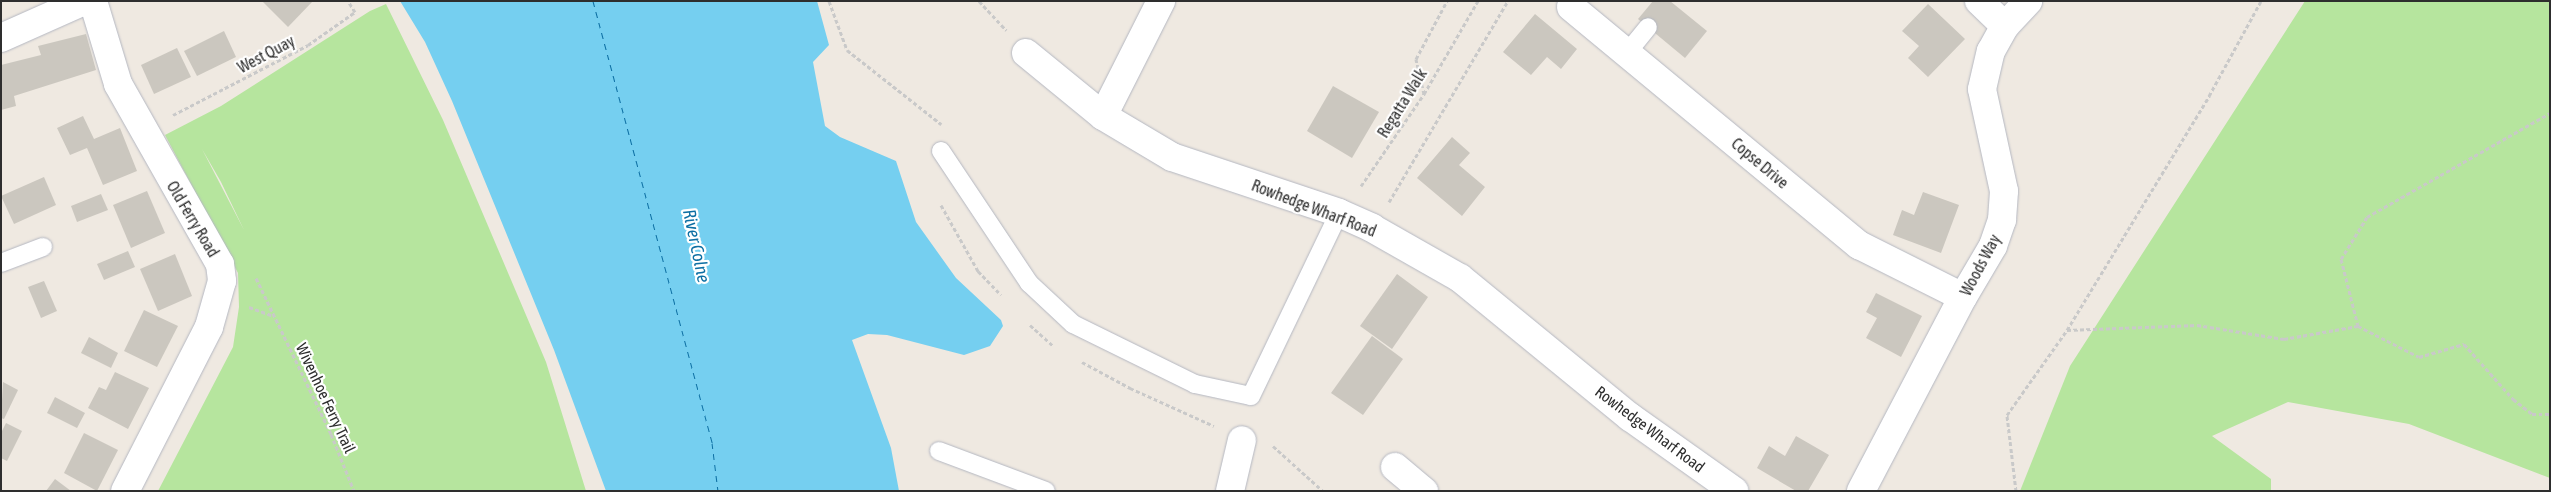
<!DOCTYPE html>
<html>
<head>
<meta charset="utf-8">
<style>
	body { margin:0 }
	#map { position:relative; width:2551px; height:492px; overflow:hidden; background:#efe9e1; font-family:"Asap Condensed",sans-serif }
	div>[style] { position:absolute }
	.green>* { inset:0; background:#b6e59e }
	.water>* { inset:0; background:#75cff0 }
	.ferry>* { height:1px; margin-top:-0.5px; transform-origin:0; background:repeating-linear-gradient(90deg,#0d6fa3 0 6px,transparent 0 11px) }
	.building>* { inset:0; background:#cbc7bf }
	.path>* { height:3px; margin-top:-1.5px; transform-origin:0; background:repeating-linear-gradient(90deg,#c9c9c9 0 4px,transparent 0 6.5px) }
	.roads { filter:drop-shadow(0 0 1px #b4b7c1) drop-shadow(0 0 1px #b4b7c1) }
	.service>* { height:18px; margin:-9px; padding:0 9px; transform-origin:9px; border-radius:9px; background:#fff }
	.minor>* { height:28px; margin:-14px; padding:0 14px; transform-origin:14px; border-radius:14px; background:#fff }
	span { translate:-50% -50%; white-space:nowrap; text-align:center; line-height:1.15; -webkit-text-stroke:4.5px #fff; paint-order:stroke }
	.street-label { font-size:16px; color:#2e2e2e }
	.water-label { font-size:18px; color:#0d6fa3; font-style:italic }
	.frame { position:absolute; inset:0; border:2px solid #2e2e2e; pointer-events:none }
</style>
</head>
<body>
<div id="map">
	<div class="green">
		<i style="clip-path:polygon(2305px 1px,2550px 1px,2550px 478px,2409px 424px,2288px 402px,2212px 436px,2271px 479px,2271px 491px,2020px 491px,2070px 366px)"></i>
		<i style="clip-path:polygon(evenodd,386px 4px,443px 120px,546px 362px,586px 491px,158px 491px,233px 347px,239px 307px,238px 273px,165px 135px,221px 106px,370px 11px,386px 4px,202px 149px,221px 182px,244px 230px,202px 149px)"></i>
	</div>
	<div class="water">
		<i style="clip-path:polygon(400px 1px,817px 1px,829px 45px,813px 62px,825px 126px,840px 137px,896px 161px,916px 222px,956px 278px,1001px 320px,1003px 326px,990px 346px,964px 355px,887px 335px,868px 334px,852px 340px,891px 448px,899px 491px,606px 491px,554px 350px,452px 101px,425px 42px)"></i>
	</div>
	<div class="ferry">
		<i style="left:593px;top:1px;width:458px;rotate:74.9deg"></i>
		<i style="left:712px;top:443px;width:48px;rotate:82.9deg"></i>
	</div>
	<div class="building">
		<i style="clip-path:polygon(262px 1px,313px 1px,288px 27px)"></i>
		<i style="clip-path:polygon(1653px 1px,1670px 1px,1707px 31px,1685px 58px,1638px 19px)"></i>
		<i style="clip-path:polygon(1928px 4px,1965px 39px,1928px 77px,1908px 58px,1919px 46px,1902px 31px)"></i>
		<i style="clip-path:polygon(1535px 14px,1577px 49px,1561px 69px,1547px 57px,1531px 75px,1503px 52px)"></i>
		<i style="clip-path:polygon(224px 31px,236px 57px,197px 76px,184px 51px)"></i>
		<i style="clip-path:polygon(86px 34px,96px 70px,14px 96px,16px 106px,1px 110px,1px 65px,41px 55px,38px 46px)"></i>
		<i style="clip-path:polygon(177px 48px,191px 77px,154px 94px,141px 65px)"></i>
		<i style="clip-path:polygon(1333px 86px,1379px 112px,1352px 158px,1307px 131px)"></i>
		<i style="clip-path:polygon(83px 116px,94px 139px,120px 128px,137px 171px,103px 185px,87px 148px,70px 155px,57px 128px)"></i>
		<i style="clip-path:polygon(1452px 137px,1470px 153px,1459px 165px,1485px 187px,1462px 216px,1417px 178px)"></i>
		<i style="clip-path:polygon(44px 177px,56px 205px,14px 224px,1px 196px)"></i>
		<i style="clip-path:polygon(147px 191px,165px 233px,131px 248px,113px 205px)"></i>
		<i style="clip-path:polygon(1923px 192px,1959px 205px,1941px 253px,1893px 235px,1902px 210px,1914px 215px)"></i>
		<i style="clip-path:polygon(101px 194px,108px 210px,77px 222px,71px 206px)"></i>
		<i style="clip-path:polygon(128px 251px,135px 267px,104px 280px,97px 264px)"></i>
		<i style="clip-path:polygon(175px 254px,192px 296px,158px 311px,140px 269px)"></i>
		<i style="clip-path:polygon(1397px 274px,1428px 297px,1392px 349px,1360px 326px)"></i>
		<i style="clip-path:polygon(44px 281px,57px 311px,41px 318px,28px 287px)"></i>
		<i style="clip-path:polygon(1876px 293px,1922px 316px,1901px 357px,1866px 338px,1877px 318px,1866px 312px)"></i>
		<i style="clip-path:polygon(144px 310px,178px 326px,157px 367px,124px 351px)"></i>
		<i style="clip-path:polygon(1372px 336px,1403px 359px,1363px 415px,1331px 393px)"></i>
		<i style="clip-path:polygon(89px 337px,118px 353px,111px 368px,81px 353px)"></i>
		<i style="clip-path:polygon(115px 372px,149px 388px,128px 429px,88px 408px,99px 387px,106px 390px)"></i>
		<i style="clip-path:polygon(3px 382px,18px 390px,4px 419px,1px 418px)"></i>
		<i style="clip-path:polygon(55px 397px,85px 413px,77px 428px,47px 413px)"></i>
		<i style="clip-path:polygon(6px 423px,22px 431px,7px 461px,1px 458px,1px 433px)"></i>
		<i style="clip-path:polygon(84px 433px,118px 450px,97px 491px,64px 473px)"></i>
		<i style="clip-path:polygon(1796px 436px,1829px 455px,1808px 491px,1796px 491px,1757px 468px,1769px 446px,1785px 456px)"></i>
		<i style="clip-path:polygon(55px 479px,71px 491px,46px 491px)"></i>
	</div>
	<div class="path">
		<i style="left:829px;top:1px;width:52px;rotate:69.8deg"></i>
		<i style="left:847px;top:50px;width:120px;rotate:38.2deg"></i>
		<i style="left:979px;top:1px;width:40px;rotate:47deg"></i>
		<i style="left:1424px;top:94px;width:36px;rotate:-103deg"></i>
		<i style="left:1416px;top:59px;width:66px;rotate:-61.9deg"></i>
		<i style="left:173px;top:115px;width:152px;rotate:-27.4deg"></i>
		<i style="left:308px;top:45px;width:57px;rotate:-35.1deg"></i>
		<i style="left:355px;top:12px;width:13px;rotate:-122deg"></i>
		<i style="left:1361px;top:186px;width:112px;rotate:-55.6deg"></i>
		<i style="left:1424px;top:94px;width:108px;rotate:-59.9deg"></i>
		<i style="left:1389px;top:202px;width:234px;rotate:-59.4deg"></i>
		<i style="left:941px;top:205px;width:76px;rotate:60.7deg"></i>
		<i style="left:978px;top:271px;width:33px;rotate:46deg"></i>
		<i style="left:256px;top:278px;width:173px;rotate:64.3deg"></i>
		<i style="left:331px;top:434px;width:61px;rotate:68deg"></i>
		<i style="left:249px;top:307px;width:27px;rotate:20deg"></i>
		<i style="left:1030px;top:325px;width:31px;rotate:42deg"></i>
		<i style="left:2358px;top:326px;width:68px;rotate:26.9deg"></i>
		<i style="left:2419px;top:357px;width:47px;rotate:-16.1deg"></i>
		<i style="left:2464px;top:344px;width:74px;rotate:48.3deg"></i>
		<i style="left:2513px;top:399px;width:24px;rotate:38deg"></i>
		<i style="left:2532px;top:414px;width:18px"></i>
		<i style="left:2067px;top:330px;width:130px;rotate:-2.2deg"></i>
		<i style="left:2197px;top:325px;width:88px;rotate:9.1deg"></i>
		<i style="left:2284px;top:339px;width:75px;rotate:-10deg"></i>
		<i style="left:2358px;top:326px;width:69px;rotate:-104.2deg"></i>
		<i style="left:2341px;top:259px;width:49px;rotate:-58.2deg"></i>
		<i style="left:2367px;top:217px;width:210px;rotate:-29.6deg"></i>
		<i style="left:1082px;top:362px;width:55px;rotate:28.4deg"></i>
		<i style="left:1130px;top:388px;width:92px;rotate:24.3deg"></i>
		<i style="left:1273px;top:446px;width:67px;rotate:42deg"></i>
		<i style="left:2016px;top:491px;width:77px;rotate:-96.8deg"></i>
		<i style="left:2007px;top:415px;width:104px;rotate:-54.8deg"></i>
		<i style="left:2067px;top:330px;width:274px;rotate:-58.7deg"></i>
		<i style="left:2209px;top:96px;width:108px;rotate:-61.3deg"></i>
	</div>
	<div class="roads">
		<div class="service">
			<i style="left:1627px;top:53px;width:33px;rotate:-51deg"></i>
			<i style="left:941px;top:151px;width:159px;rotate:56.3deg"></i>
			<i style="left:1029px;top:283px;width:60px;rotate:43deg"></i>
			<i style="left:1073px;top:324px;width:136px;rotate:26.2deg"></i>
			<i style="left:1195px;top:384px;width:57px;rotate:12.1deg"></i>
			<i style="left:1251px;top:396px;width:203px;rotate:-64.3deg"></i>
			<i style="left:1px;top:263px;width:45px;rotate:-20.9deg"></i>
			<i style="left:939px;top:451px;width:114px;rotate:20.5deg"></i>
		</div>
		<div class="minor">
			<i style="left:93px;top:1px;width:87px;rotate:73.2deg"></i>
			<i style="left:118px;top:84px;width:207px;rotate:60.5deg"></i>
			<i style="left:220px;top:264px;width:17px;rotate:83deg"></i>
			<i style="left:222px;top:281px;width:48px;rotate:105.8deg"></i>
			<i style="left:209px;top:327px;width:184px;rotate:117.1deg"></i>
			<i style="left:1979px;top:1px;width:36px;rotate:44deg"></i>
			<i style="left:1571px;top:7px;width:374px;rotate:39.6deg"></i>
			<i style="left:1859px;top:245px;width:116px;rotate:26.6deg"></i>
			<i style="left:1px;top:38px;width:91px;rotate:-24deg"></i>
			<i style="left:1026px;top:53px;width:99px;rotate:39.3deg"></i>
			<i style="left:1103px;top:116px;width:80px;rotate:30.7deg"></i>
			<i style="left:1172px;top:157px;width:176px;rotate:18.5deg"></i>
			<i style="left:1339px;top:213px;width:36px;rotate:24deg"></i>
			<i style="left:1372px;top:228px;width:101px;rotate:29.6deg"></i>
			<i style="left:1460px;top:278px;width:220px;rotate:39.3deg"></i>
			<i style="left:1630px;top:417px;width:128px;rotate:35.4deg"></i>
			<i style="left:1103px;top:116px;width:129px;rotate:-63.2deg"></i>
			<i style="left:1395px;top:467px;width:38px;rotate:40deg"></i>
			<i style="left:1230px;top:491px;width:52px;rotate:-76.8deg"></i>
			<i style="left:1861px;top:491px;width:219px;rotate:-62.3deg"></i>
			<i style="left:1963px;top:297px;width:59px;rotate:-59.5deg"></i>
			<i style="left:1993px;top:246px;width:28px;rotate:-71deg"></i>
			<i style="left:2002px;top:220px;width:29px;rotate:-86deg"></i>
			<i style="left:2004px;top:191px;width:104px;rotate:-102.2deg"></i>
			<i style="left:1982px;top:89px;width:39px;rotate:-77deg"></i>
			<i style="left:1991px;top:51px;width:29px;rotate:-61deg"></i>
			<i style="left:2005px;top:26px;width:34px;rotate:-47deg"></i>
		</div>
	</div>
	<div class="street-label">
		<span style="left:266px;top:54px;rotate:-28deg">West Quay</span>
		<span style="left:1402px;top:103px;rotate:-58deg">Regatta Walk</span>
		<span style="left:1760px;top:163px;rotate:40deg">Copse Drive</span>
		<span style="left:1314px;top:208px;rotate:21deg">Rowhedge Wharf Road</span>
		<span style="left:193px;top:219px;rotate:59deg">Old Ferry Road</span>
		<span style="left:1980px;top:265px;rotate:-62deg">Woods Way</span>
		<span style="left:326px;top:398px;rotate:65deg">Wivenhoe Ferry Trail</span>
		<span style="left:1650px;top:429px;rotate:37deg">Rowhedge Wharf Road</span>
	</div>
	<div class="water-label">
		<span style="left:696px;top:246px;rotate:78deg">River Colne</span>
	</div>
	<div class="frame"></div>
</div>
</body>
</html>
